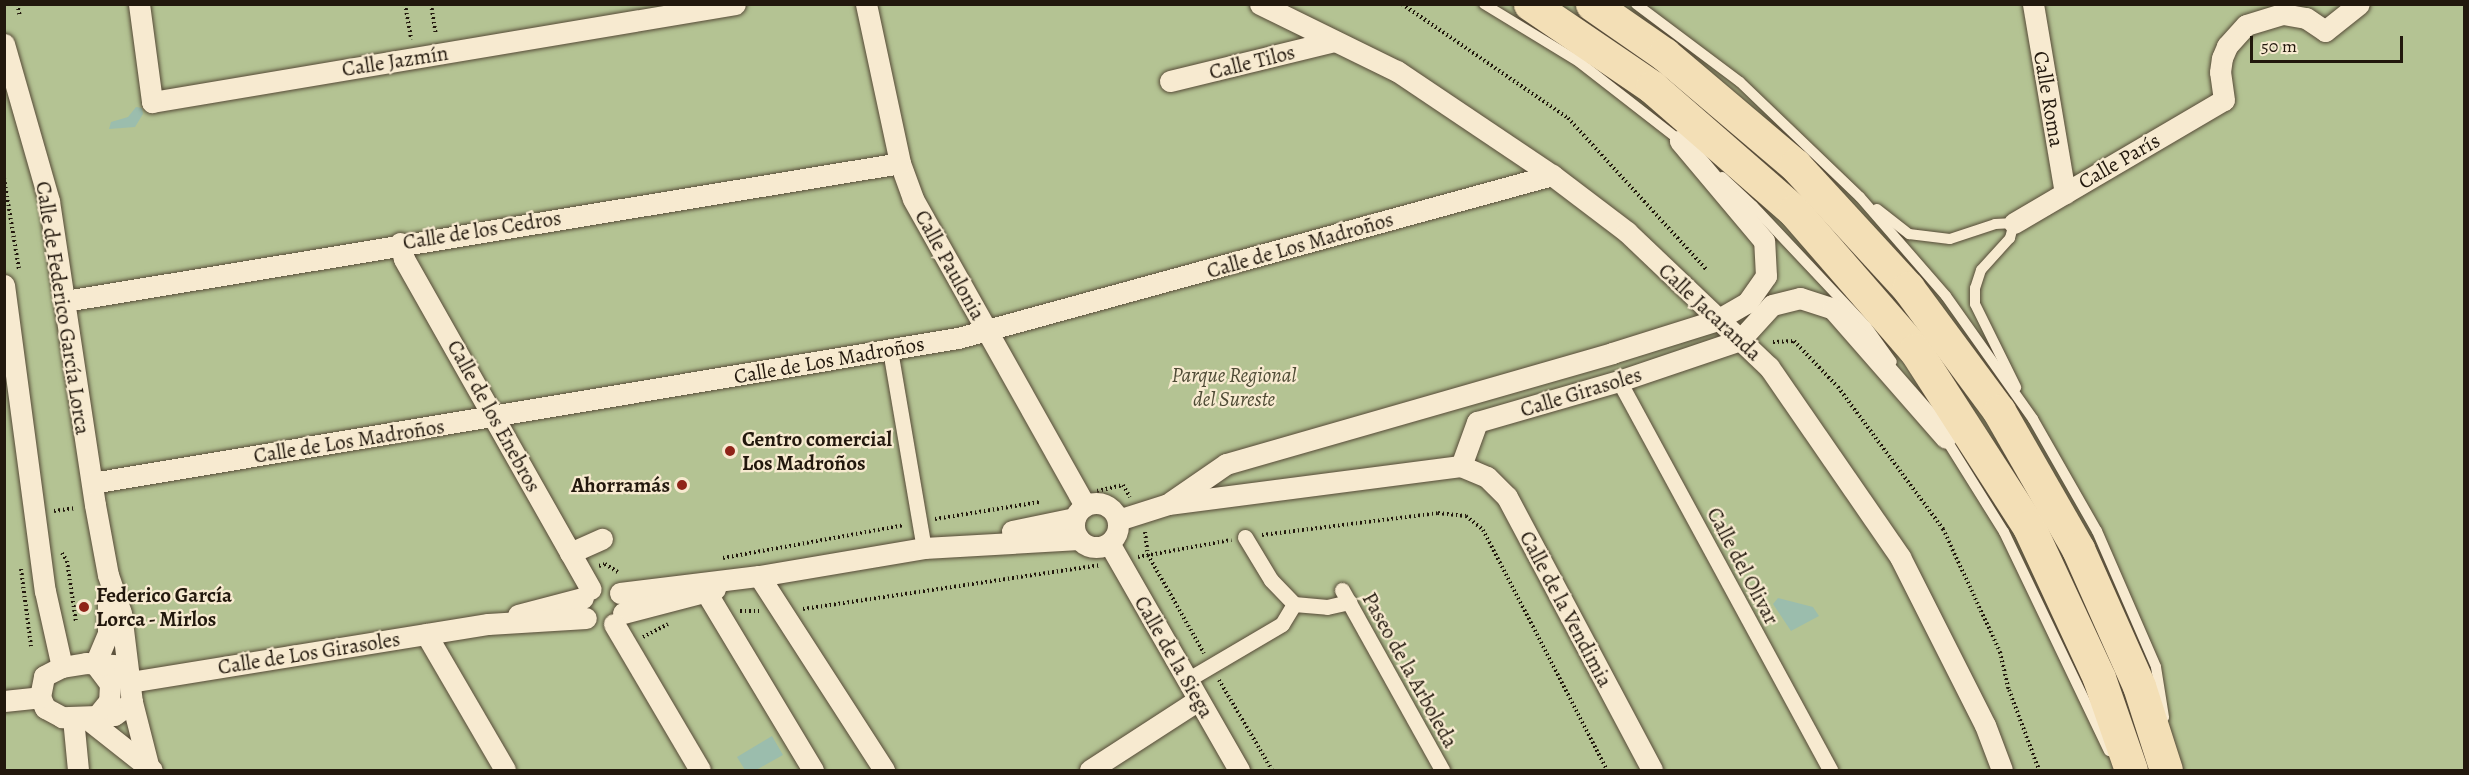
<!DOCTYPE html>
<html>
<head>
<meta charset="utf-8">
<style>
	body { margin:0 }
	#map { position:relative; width:2469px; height:775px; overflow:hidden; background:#f3dfb6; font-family:Alegreya,serif }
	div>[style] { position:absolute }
	.green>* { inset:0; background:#b4c393 }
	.water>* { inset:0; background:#9bbdad }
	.path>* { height:4px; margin-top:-2px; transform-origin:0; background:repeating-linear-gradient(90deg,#22180d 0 1.5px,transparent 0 4.5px) }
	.roads { filter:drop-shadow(0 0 2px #564a37) drop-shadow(0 0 2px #564a37) }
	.service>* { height:10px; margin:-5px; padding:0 5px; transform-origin:5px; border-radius:5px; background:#f7ead0 }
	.pedestrian>* { height:15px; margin:-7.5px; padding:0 7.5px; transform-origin:7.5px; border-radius:7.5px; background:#f7ead0 }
	.minor>* { height:21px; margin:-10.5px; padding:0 10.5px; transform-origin:10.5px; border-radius:10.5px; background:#f7ead0 }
	.minor>.ring { margin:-10.5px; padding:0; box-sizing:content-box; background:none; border:21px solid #f7ead0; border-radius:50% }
	.primary>* { height:33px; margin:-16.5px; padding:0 16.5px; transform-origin:16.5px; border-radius:16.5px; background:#f3dfb6 }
	.dots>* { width:16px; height:16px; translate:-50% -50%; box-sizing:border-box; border:3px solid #f7ead0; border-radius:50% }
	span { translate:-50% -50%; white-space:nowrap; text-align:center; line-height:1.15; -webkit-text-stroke:4.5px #f7ead0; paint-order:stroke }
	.street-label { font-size:21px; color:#22180d }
	.park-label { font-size:21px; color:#4e4b35; font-style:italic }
	.poi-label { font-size:21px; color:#22180d; font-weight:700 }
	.left { translate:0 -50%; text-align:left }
	.right { translate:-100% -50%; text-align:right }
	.frame { position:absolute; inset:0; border:6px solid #22180d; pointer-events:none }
	.scale { position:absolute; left:2250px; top:36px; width:153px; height:27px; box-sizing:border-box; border:3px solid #22180d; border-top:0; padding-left:8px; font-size:18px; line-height:21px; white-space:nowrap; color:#22180d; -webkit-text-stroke:4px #f7ead0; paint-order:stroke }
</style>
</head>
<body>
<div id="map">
	<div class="green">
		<i style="clip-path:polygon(5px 5px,2464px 5px,2464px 770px,5px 770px)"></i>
	</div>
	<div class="water">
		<i style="clip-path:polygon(136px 107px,142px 108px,143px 114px,135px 127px,109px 129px,111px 122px,128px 117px)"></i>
		<i style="clip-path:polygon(1778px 598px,1813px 607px,1819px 616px,1791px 631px,1773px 604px)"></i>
		<i style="clip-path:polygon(772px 736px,783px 755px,756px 770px,745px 770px,737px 757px)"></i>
	</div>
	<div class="path">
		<i style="left:17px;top:4px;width:12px;rotate:76deg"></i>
		<i style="left:405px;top:4px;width:36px;rotate:80deg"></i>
		<i style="left:431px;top:4px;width:31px;rotate:81deg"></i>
		<i style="left:1402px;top:4px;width:201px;rotate:34.5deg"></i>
		<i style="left:1568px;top:118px;width:205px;rotate:47.6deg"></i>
		<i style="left:4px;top:178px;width:93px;rotate:80.7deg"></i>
		<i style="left:1773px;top:342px;width:21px;rotate:-3deg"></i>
		<i style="left:1794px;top:341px;width:64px;rotate:46.3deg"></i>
		<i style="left:1838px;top:387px;width:177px;rotate:53.5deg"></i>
		<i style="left:1943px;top:529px;width:136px;rotate:65.1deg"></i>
		<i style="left:2000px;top:652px;width:39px;rotate:77deg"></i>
		<i style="left:2009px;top:690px;width:85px;rotate:69.4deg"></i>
		<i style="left:1097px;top:491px;width:27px;rotate:-13deg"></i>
		<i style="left:1123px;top:485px;width:14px;rotate:60deg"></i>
		<i style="left:54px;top:511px;width:22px;rotate:-8deg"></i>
		<i style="left:935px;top:519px;width:106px;rotate:-9.2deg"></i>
		<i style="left:1145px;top:532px;width:23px;rotate:83deg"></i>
		<i style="left:1148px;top:555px;width:113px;rotate:60.3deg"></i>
		<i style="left:1262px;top:535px;width:177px;rotate:-7.1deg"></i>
		<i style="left:1438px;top:513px;width:28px;rotate:6deg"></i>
		<i style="left:1466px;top:516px;width:22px;rotate:39deg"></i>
		<i style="left:1483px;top:530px;width:270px;rotate:62.7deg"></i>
		<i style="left:62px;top:553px;width:9px;rotate:58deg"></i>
		<i style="left:67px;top:561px;width:62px;rotate:81.6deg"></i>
		<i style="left:1138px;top:557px;width:95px;rotate:-10.4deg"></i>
		<i style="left:723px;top:558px;width:184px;rotate:-10.3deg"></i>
		<i style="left:599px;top:566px;width:6px;rotate:-18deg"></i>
		<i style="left:605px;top:564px;width:15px;rotate:32deg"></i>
		<i style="left:21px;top:569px;width:78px;rotate:82.6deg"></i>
		<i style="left:803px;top:609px;width:301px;rotate:-8.4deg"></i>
		<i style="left:740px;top:611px;width:19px"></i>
		<i style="left:643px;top:637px;width:28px;rotate:-27deg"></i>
		<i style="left:1219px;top:680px;width:104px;rotate:59.5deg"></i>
	</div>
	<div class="roads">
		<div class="service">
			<i style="left:1484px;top:4px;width:111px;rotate:31.4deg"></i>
			<i style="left:1579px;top:62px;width:132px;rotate:37.9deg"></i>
			<i style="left:1636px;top:4px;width:130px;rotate:36.9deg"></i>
			<i style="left:1740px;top:82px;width:166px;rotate:43.8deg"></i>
			<i style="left:1860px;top:197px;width:131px;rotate:49deg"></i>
			<i style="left:1946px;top:296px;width:151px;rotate:54.7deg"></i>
			<i style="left:2033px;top:419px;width:129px;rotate:60.3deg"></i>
			<i style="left:2097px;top:531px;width:148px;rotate:66.5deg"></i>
			<i style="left:2156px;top:667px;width:51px;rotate:80.9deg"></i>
			<i style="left:1722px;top:177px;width:42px;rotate:43.1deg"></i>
			<i style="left:1753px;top:206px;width:165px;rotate:46.7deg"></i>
			<i style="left:1866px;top:326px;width:44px;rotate:54.2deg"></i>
			<i style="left:1877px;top:209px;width:41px;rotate:38deg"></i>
			<i style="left:1909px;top:234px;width:41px;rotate:7deg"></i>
			<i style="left:1950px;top:239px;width:47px;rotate:-18.4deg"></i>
			<i style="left:1995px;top:224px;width:19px;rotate:-3deg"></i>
			<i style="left:2014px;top:223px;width:16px;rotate:105deg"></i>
			<i style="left:2010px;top:238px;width:43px;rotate:132.2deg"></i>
			<i style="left:1981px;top:270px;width:19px;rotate:108deg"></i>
			<i style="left:1975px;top:288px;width:16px;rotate:90deg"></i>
			<i style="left:1975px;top:304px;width:93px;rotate:63.7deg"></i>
			<i style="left:1944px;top:436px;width:113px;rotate:58deg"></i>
			<i style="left:2004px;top:532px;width:243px;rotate:64.4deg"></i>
		</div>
		<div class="pedestrian">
			<i style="left:890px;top:350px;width:201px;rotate:80.3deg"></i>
			<i style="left:1619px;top:381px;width:443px;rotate:61.5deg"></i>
			<i style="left:1245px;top:537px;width:50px;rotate:58.8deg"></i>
			<i style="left:1271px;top:580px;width:33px;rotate:46deg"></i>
			<i style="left:1294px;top:604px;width:33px;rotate:5deg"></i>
			<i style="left:1327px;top:607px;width:23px;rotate:-13deg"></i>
			<i style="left:1342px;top:590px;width:206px;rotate:60.9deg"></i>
			<i style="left:1187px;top:680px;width:110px;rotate:-30.5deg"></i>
			<i style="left:1282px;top:624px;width:23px;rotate:-59deg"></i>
		</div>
		<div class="minor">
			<i style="left:139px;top:4px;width:99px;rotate:82.4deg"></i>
			<i style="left:152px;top:102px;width:591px;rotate:-9.54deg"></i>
			<i style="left:866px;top:4px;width:163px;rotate:77.9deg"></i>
			<i style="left:900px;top:163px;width:38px;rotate:70deg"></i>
			<i style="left:913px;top:199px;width:351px;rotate:60.7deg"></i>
			<i style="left:1260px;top:4px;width:153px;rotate:26.1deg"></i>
			<i style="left:1397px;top:71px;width:187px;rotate:33.9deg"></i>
			<i style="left:1552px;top:175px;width:94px;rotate:37.2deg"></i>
			<i style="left:1627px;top:232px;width:196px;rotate:43.6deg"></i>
			<i style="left:1769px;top:367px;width:231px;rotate:55.4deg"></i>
			<i style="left:1900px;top:557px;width:188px;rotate:63.2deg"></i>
			<i style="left:1985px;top:725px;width:48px;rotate:69.3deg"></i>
			<i style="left:2033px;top:4px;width:192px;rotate:80.4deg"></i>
			<i style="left:4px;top:44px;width:163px;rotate:74deg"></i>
			<i style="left:49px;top:201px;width:307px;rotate:81.4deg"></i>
			<i style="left:95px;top:505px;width:71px;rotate:79.5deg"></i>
			<i style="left:108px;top:575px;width:40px;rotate:71.1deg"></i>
			<i style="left:121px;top:613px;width:90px;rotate:83deg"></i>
			<i style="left:132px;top:702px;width:22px;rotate:144deg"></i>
			<i style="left:114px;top:715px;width:17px;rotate:177deg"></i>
			<i style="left:1170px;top:81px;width:169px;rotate:-13.7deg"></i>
			<i style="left:2014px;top:223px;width:243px;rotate:-30.4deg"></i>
			<i style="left:2224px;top:100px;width:28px;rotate:-98deg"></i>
			<i style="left:2220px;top:72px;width:14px;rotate:-82deg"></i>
			<i style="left:2222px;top:58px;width:13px;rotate:-67deg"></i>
			<i style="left:2227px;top:46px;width:28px;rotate:-48deg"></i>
			<i style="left:2246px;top:25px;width:39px;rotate:-17deg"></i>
			<i style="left:2283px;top:14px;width:23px;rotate:10deg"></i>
			<i style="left:2306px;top:18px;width:23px;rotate:34deg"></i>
			<i style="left:2325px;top:31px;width:43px;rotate:-38.5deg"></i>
			<i style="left:400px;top:243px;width:16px;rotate:76deg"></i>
			<i style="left:404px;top:259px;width:379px;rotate:60.5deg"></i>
			<i style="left:4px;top:285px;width:309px;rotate:82.4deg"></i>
			<i style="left:45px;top:591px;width:78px;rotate:77.4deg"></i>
			<i style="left:65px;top:301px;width:846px;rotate:-9.38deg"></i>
			<i style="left:1461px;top:466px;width:28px;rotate:23deg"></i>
			<i style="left:1487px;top:477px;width:28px;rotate:45deg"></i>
			<i style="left:1507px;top:497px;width:309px;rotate:62deg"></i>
			<i style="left:92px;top:483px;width:878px;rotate:-9.51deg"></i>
			<i style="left:958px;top:338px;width:616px;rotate:-15.34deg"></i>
			<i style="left:1171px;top:502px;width:67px;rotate:-34.6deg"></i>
			<i style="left:1226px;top:464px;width:402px;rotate:-16deg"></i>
			<i style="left:1612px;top:353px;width:110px;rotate:-17.4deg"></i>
			<i style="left:1717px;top:320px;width:34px;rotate:-30deg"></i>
			<i style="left:1747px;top:303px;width:33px;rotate:-55deg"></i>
			<i style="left:1766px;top:276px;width:35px;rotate:-93deg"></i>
			<i style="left:1764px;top:241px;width:131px;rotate:-130deg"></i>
			<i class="ring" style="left:1074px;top:503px;width:23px;height:23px"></i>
			<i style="left:1118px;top:520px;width:52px;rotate:-17.7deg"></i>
			<i style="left:1168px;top:504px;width:295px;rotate:-7.4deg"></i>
			<i style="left:1461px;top:466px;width:47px;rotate:-70deg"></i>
			<i style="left:1477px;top:422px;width:148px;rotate:-16.1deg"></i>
			<i style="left:1619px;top:381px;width:128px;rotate:-18.7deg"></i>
			<i style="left:1740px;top:340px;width:47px;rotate:-47.6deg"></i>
			<i style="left:1772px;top:305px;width:29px;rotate:-14deg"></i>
			<i style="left:1800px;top:298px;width:35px;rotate:18deg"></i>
			<i style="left:1833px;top:309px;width:171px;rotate:48.8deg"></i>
			<i style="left:1012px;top:531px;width:64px;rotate:-11.7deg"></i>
			<i style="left:1109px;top:543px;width:262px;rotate:60.2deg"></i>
			<i style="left:570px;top:553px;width:35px;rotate:-24deg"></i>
			<i style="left:759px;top:576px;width:231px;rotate:57.2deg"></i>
			<i style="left:706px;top:592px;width:208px;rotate:59deg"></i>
			<i style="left:620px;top:593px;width:140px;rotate:-7deg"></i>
			<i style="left:759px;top:576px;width:167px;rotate:-9.6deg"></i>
			<i style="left:924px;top:548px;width:155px;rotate:-3.3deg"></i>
			<i style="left:623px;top:613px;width:95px;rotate:-14.6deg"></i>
			<i style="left:518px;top:615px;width:67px;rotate:-14.7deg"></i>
			<i style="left:614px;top:624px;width:169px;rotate:59.5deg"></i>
			<i style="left:426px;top:634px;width:157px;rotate:59.8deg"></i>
			<i style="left:95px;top:664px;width:25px;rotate:53deg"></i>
			<i style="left:110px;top:684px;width:17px;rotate:93deg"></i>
			<i style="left:109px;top:701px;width:19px;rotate:129deg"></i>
			<i style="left:97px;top:716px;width:35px;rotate:178deg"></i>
			<i style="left:62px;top:717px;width:19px;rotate:-152deg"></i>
			<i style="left:45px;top:708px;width:12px;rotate:-114deg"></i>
			<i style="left:40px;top:697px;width:21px;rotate:-79deg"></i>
			<i style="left:44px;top:676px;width:20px;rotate:-27deg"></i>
			<i style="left:62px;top:667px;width:24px;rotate:-9deg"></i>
			<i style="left:86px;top:663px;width:27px;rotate:4deg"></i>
			<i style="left:113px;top:665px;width:13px;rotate:29deg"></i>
			<i style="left:124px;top:671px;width:13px;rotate:61deg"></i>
			<i style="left:95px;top:664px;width:33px;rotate:-67deg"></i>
			<i style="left:108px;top:634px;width:32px;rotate:-90deg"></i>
			<i style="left:130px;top:682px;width:363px;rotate:-9.2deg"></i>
			<i style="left:488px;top:624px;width:98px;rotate:-3.5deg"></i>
			<i style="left:4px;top:701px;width:36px;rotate:-6deg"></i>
			<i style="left:132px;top:702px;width:65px;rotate:75.7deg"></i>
			<i style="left:85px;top:717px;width:85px;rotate:38.3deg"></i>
			<i style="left:73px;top:718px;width:52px;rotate:84.5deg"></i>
			<i style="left:1090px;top:770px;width:129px;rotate:-32.9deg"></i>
		</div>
		<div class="primary">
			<i style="left:1530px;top:4px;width:148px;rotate:34.2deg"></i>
			<i style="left:1652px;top:87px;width:189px;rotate:41.1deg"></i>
			<i style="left:1794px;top:211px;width:184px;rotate:49deg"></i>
			<i style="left:1915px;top:350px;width:211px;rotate:57.2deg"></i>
			<i style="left:2029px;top:527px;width:166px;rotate:65.1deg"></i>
			<i style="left:2099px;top:678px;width:97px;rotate:70.8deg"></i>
			<i style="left:1592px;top:4px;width:88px;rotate:34.8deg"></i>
			<i style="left:1664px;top:54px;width:172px;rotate:40.3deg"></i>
			<i style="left:1795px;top:165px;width:167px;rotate:47.4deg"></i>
			<i style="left:1908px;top:288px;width:153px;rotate:53.5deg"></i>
			<i style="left:1999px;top:411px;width:159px;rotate:60.2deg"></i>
			<i style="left:2078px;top:549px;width:150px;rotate:66deg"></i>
			<i style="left:2139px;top:686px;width:88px;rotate:72.2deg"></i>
		</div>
	</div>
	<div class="dots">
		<i style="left:730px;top:451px;background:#8f2418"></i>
		<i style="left:682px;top:485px;background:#8f2418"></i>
		<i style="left:84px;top:607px;background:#8f2418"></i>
	</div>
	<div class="street-label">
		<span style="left:395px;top:61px;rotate:-9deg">Calle Jazmín</span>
		<span style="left:1252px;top:62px;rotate:-14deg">Calle Tilos</span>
		<span style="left:2049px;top:99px;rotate:80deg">Calle Roma</span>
		<span style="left:2119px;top:161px;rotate:-30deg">Calle París</span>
		<span style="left:482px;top:230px;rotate:-9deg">Calle de los Cedros</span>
		<span style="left:1300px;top:245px;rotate:-16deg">Calle de Los Madroños</span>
		<span style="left:950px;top:265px;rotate:61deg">Calle Paulonia</span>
		<span style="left:63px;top:308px;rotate:81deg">Calle de Federico García Lorca</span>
		<span style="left:1710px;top:312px;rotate:43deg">Calle Jacaranda</span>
		<span style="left:829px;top:360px;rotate:-10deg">Calle de Los Madroños</span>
		<span style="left:1581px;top:392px;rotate:-17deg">Calle Girasoles</span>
		<span style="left:494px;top:416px;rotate:61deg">Calle de los Enebros</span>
		<span style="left:349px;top:441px;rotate:-9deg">Calle de Los Madroños</span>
		<span style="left:1743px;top:566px;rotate:62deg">Calle del Olivar</span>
		<span style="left:1566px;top:609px;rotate:62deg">Calle de la Vendimia</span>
		<span style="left:309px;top:653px;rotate:-9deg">Calle de Los Girasoles</span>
		<span style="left:1174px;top:657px;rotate:60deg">Calle de la Siega</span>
		<span style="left:1410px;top:670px;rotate:61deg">Paseo de la Arboleda</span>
	</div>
	<div class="park-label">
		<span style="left:1234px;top:387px">Parque Regional<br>del Sureste</span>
	</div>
	<div class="poi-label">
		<span class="left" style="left:742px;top:451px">Centro comercial<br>Los Madroños</span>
		<span class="right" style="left:670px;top:485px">Ahorramás</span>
		<span class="left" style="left:96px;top:607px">Federico García<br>Lorca - Mirlos</span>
	</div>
	<div class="frame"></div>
	<div class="scale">50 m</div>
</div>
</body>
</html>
